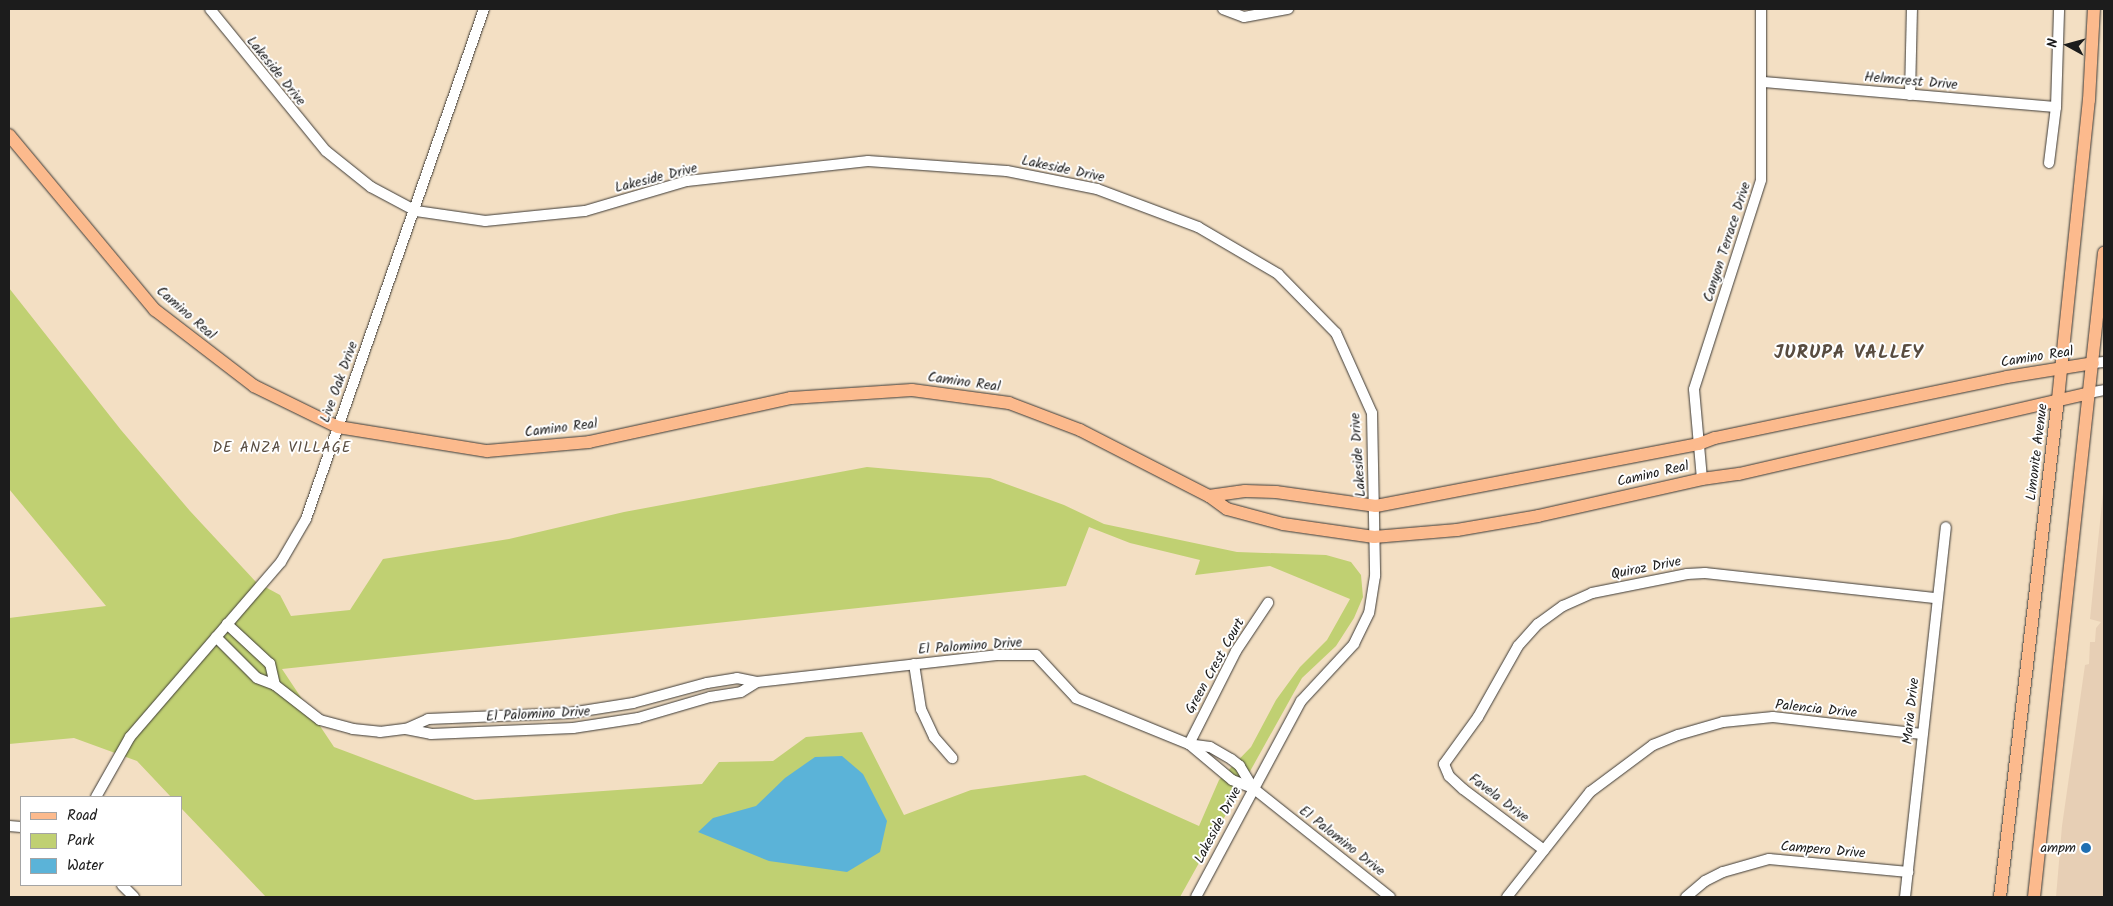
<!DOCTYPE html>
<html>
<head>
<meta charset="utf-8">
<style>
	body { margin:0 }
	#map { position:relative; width:2113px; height:906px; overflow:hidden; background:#f3dfc3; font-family:Kalam,sans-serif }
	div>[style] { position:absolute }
	.built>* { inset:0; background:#e7cfb5 }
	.green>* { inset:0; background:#c0d072 }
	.water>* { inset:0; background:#5bb3d8 }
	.roads { filter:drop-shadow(0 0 1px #3c3935) drop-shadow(0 0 1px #3c3935) }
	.minor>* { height:10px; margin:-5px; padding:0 5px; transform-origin:5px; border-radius:5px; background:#fff }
	.major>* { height:12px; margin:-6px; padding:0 6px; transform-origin:6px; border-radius:6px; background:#fcba8d }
	.dots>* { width:14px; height:14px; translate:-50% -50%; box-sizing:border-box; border:2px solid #fff; border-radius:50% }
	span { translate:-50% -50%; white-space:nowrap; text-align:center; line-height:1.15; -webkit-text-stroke:4px #fff; paint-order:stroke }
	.street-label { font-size:14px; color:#1c1c1c }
	.poi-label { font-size:14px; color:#1c1c1c }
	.right { translate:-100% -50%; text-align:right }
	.neighbourhood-label { font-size:15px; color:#584c40; letter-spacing:1px }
	.district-label { font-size:19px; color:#584c40; font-weight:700; letter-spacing:1px }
	.frame { position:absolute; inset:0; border:10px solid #1c1c1c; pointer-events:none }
	.legend { position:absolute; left:20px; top:796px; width:162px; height:90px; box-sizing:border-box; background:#fff; border:1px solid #a4a4a4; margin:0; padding:6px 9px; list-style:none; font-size:15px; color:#1c1c1c }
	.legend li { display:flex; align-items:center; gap:10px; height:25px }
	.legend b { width:25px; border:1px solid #a4a4a4 }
	.north { position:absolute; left:2043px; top:20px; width:50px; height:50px; -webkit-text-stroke:4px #fff; paint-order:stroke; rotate:277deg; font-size:14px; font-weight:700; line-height:20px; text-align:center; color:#1c1c1c }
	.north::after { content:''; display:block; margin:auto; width:18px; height:22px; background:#1c1c1c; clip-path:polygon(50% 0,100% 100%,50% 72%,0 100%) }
</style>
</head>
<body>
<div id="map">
	<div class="built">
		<i style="clip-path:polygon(2103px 493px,2104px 897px,2056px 897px,2062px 826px,2085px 665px,2089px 664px,2090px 642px,2095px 642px,2096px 628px,2101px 622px,2090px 619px)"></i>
	</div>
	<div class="green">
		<i style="clip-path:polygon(evenodd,9px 288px,121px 430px,190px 511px,256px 582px,280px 595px,291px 616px,350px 610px,383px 559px,509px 539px,624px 512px,867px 467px,990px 478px,1064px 505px,1104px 524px,1237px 552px,1326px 555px,1351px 562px,1361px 575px,1363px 597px,1354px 618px,1336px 646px,1302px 678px,1180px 897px,266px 897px,181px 808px,181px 797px,171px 797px,137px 761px,74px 738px,9px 744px,9px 618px,106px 606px,9px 489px,9px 288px,1089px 527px,1130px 543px,1200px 560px,1195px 575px,1270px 566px,1350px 599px,1327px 640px,1300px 667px,1276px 700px,1251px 747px,1219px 780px,1199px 826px,1085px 775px,971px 790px,904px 815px,862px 732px,806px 737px,773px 761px,719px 762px,702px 784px,475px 800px,334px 747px,282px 669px,1066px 586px,1089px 527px)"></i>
	</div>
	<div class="water">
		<i style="clip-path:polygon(842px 756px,863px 774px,887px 821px,880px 852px,847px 872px,769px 861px,698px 832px,713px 818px,756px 806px,785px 778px,815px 757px)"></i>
	</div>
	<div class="roads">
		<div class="minor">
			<i style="left:210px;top:9px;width:183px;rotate:50.8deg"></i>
			<i style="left:326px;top:151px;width:58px;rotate:38.7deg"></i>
			<i style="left:371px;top:187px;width:51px;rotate:28.1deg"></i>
			<i style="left:416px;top:211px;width:70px;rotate:8.2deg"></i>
			<i style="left:485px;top:221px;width:100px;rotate:-5.7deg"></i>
			<i style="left:585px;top:211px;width:106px;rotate:-16.4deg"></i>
			<i style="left:687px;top:181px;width:182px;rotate:-6.3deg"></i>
			<i style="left:868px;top:161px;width:139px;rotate:4.1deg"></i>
			<i style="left:1007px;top:171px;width:92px;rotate:11.3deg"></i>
			<i style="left:1097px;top:189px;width:108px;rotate:20.6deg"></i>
			<i style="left:1198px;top:227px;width:93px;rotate:30.4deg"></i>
			<i style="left:1278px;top:274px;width:83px;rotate:45.5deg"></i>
			<i style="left:1336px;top:333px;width:88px;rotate:65.8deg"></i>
			<i style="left:1372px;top:413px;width:163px;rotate:88.9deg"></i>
			<i style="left:1375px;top:576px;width:37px;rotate:99deg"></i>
			<i style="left:1369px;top:613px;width:34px;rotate:116deg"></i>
			<i style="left:1354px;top:644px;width:78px;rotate:132.9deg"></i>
			<i style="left:1301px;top:701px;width:222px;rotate:118.2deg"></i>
			<i style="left:1223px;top:9px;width:22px;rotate:21deg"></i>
			<i style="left:1244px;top:17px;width:45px;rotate:-10.3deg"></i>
			<i style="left:1763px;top:82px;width:294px;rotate:4.9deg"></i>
			<i style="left:1910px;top:95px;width:86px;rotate:-88.7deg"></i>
			<i style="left:2049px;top:163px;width:56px;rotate:-82.9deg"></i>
			<i style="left:2056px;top:107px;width:98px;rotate:-88.2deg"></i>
			<i style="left:2093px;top:363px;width:11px;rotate:-5deg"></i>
			<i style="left:2089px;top:393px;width:15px;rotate:-11deg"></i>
			<i style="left:1702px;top:479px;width:90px;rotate:-95.1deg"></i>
			<i style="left:1694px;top:389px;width:219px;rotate:-72.2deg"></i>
			<i style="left:1761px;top:180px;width:171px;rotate:-90deg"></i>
			<i style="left:216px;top:637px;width:58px;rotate:45deg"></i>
			<i style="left:257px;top:678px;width:19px;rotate:21deg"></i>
			<i style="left:275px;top:685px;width:22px;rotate:-103deg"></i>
			<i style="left:270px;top:664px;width:59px;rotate:-137.1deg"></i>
			<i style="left:914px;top:664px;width:46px;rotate:81.2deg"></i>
			<i style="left:921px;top:709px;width:31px;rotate:65deg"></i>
			<i style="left:934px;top:737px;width:28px;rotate:49deg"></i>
			<i style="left:275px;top:685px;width:57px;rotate:37.9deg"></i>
			<i style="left:320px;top:720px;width:34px;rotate:15deg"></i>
			<i style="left:353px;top:729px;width:27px;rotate:6deg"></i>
			<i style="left:380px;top:732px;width:26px;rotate:-7deg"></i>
			<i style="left:406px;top:729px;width:24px;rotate:-24deg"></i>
			<i style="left:428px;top:719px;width:142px;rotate:-2.4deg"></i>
			<i style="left:570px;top:713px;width:64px;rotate:-9deg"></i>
			<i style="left:633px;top:703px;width:77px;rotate:-15.1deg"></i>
			<i style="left:707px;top:683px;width:30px;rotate:-9deg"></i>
			<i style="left:737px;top:678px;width:20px;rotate:11deg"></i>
			<i style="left:757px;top:682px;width:241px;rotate:-6.4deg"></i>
			<i style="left:996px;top:655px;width:40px"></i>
			<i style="left:1036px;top:655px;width:59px;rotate:47.1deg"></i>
			<i style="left:1076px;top:698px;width:122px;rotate:22.2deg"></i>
			<i style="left:1189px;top:744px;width:104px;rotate:-63.2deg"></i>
			<i style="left:1236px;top:651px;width:58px;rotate:-56.3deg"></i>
			<i style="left:406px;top:729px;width:25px;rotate:11deg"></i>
			<i style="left:431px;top:734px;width:142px;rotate:-2.4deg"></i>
			<i style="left:573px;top:728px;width:66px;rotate:-8.7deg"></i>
			<i style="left:638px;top:718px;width:75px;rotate:-16.3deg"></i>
			<i style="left:710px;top:697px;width:31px;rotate:-9deg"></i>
			<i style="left:741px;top:692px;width:19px;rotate:-32deg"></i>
			<i style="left:1253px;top:788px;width:26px;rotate:-121deg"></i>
			<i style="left:1240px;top:766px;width:11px;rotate:-142deg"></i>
			<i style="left:1231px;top:759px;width:24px;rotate:-150deg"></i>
			<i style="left:1210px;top:747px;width:21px;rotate:-172deg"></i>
			<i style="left:1189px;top:744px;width:56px;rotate:39.9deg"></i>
			<i style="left:1232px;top:780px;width:22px;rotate:21deg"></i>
			<i style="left:1253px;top:788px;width:175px;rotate:38.5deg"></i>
			<i style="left:96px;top:797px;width:69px;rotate:-60.5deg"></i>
			<i style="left:130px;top:737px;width:231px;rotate:-49.2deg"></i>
			<i style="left:281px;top:562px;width:50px;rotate:-59.8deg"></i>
			<i style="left:306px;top:519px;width:540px;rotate:-70.76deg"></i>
			<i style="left:9px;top:826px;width:12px;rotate:5deg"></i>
			<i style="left:1544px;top:850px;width:101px;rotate:-143deg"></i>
			<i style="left:1463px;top:789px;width:19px;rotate:-137deg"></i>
			<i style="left:1449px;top:776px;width:13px;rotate:-113deg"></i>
			<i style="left:1444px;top:764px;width:58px;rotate:-54.1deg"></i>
			<i style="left:1478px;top:717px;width:81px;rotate:-60.6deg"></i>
			<i style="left:1518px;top:646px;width:30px;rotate:-48deg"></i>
			<i style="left:1538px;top:624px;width:31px;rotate:-36deg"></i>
			<i style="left:1563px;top:606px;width:32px;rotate:-24deg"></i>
			<i style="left:1592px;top:593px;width:97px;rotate:-11.3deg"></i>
			<i style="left:1687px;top:574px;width:18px;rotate:-3deg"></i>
			<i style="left:1705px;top:573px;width:233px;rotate:6.2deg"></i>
			<i style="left:122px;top:885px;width:17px;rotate:45deg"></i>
			<i style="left:1507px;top:897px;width:134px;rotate:-51.7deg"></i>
			<i style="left:1590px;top:792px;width:79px;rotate:-36.7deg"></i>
			<i style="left:1653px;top:745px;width:27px;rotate:-22deg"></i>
			<i style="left:1678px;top:735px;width:47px;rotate:-16.1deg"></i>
			<i style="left:1723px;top:722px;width:50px;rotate:-5.7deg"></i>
			<i style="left:1773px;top:717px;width:150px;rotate:6.5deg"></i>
			<i style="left:1686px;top:897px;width:25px;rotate:-40deg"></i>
			<i style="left:1705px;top:881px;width:20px;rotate:-27deg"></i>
			<i style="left:1723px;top:872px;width:48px;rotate:-15.8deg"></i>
			<i style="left:1769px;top:859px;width:140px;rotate:5.3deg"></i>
			<i style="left:1905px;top:897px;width:372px;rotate:-83.7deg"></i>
		</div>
		<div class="major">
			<i style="left:9px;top:135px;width:228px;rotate:50.2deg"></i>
			<i style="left:155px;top:310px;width:125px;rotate:37.5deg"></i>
			<i style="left:254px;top:386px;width:93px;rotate:26deg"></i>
			<i style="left:338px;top:427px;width:151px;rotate:9.2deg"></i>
			<i style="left:487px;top:451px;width:102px;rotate:-5deg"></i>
			<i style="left:589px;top:442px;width:207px;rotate:-12.3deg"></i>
			<i style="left:791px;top:398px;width:121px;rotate:-3.8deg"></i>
			<i style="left:912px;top:390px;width:98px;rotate:7.6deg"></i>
			<i style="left:1009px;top:403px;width:76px;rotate:20.8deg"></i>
			<i style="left:1080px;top:430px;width:145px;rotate:27.1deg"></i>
			<i style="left:1209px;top:496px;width:22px;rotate:36deg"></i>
			<i style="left:1227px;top:509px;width:58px;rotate:15deg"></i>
			<i style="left:1283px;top:524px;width:92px;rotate:8.1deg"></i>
			<i style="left:1374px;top:537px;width:83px;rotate:-4.8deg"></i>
			<i style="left:1457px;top:530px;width:82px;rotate:-9.8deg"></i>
			<i style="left:1538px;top:516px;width:168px;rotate:-12.7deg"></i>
			<i style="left:1702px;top:479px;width:37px;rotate:-8deg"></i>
			<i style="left:1739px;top:474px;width:359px;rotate:-13deg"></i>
			<i style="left:1209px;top:496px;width:36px;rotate:-8deg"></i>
			<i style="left:1245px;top:491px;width:31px;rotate:2deg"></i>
			<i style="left:1276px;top:492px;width:101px;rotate:8deg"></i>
			<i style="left:1376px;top:506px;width:329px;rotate:-10.9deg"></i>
			<i style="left:1699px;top:444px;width:17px;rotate:-21deg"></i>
			<i style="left:1715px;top:438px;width:298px;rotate:-11.8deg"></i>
			<i style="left:2007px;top:377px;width:87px;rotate:-9.2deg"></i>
			<i style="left:2000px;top:897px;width:501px;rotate:-83.36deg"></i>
			<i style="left:2058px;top:399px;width:301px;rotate:-84.1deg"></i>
			<i style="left:2089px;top:100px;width:91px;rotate:-86.9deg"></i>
			<i style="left:2034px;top:897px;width:648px;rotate:-83.8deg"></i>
		</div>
	</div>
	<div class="dots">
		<i style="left:2086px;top:848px;background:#1f6fb2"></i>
	</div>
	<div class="street-label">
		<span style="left:276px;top:71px;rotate:51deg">Lakeside Drive</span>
		<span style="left:1911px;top:81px;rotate:5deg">Helmcrest Drive</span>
		<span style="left:1063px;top:169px;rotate:12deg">Lakeside Drive</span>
		<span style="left:656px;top:178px;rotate:-14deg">Lakeside Drive</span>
		<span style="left:1727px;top:242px;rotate:-72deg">Canyon Terrace Drive</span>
		<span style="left:186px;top:313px;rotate:41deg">Camino Real</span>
		<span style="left:2037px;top:357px;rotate:-9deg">Camino Real</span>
		<span style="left:339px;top:382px;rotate:-70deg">Live Oak Drive</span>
		<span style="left:964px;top:382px;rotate:8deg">Camino Real</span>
		<span style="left:561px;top:428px;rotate:-7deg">Camino Real</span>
		<span style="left:2037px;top:452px;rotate:-83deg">Limonite Avenue</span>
		<span style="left:1358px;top:455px;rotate:-94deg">Lakeside Drive</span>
		<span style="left:1653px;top:474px;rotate:-13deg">Camino Real</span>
		<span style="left:1646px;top:568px;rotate:-11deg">Quiroz Drive</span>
		<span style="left:970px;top:646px;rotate:-4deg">El Palomino Drive</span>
		<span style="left:1215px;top:666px;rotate:-61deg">Green Crest Court</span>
		<span style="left:1816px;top:709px;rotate:6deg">Palencia Drive</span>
		<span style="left:1911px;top:711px;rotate:-84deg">Maria Drive</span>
		<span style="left:538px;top:714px;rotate:-3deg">El Palomino Drive</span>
		<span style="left:1499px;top:798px;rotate:37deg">Favela Drive</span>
		<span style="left:1218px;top:825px;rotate:-62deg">Lakeside Drive</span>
		<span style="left:1342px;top:841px;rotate:38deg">El Palomino Drive</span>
		<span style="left:1823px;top:850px;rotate:5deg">Campero Drive</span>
	</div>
	<div class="poi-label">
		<span class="right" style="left:2076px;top:848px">ampm</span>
	</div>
	<div class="neighbourhood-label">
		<span style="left:282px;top:449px">DE ANZA VILLAGE</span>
	</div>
	<div class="district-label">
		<span style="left:1849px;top:354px">JURUPA VALLEY</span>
	</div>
	<div class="frame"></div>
	<ul class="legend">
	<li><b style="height:6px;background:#fcba8d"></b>Road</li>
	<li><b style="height:14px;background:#c0d072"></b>Park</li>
	<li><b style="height:14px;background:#5bb3d8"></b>Water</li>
	</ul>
	<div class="north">N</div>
</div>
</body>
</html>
